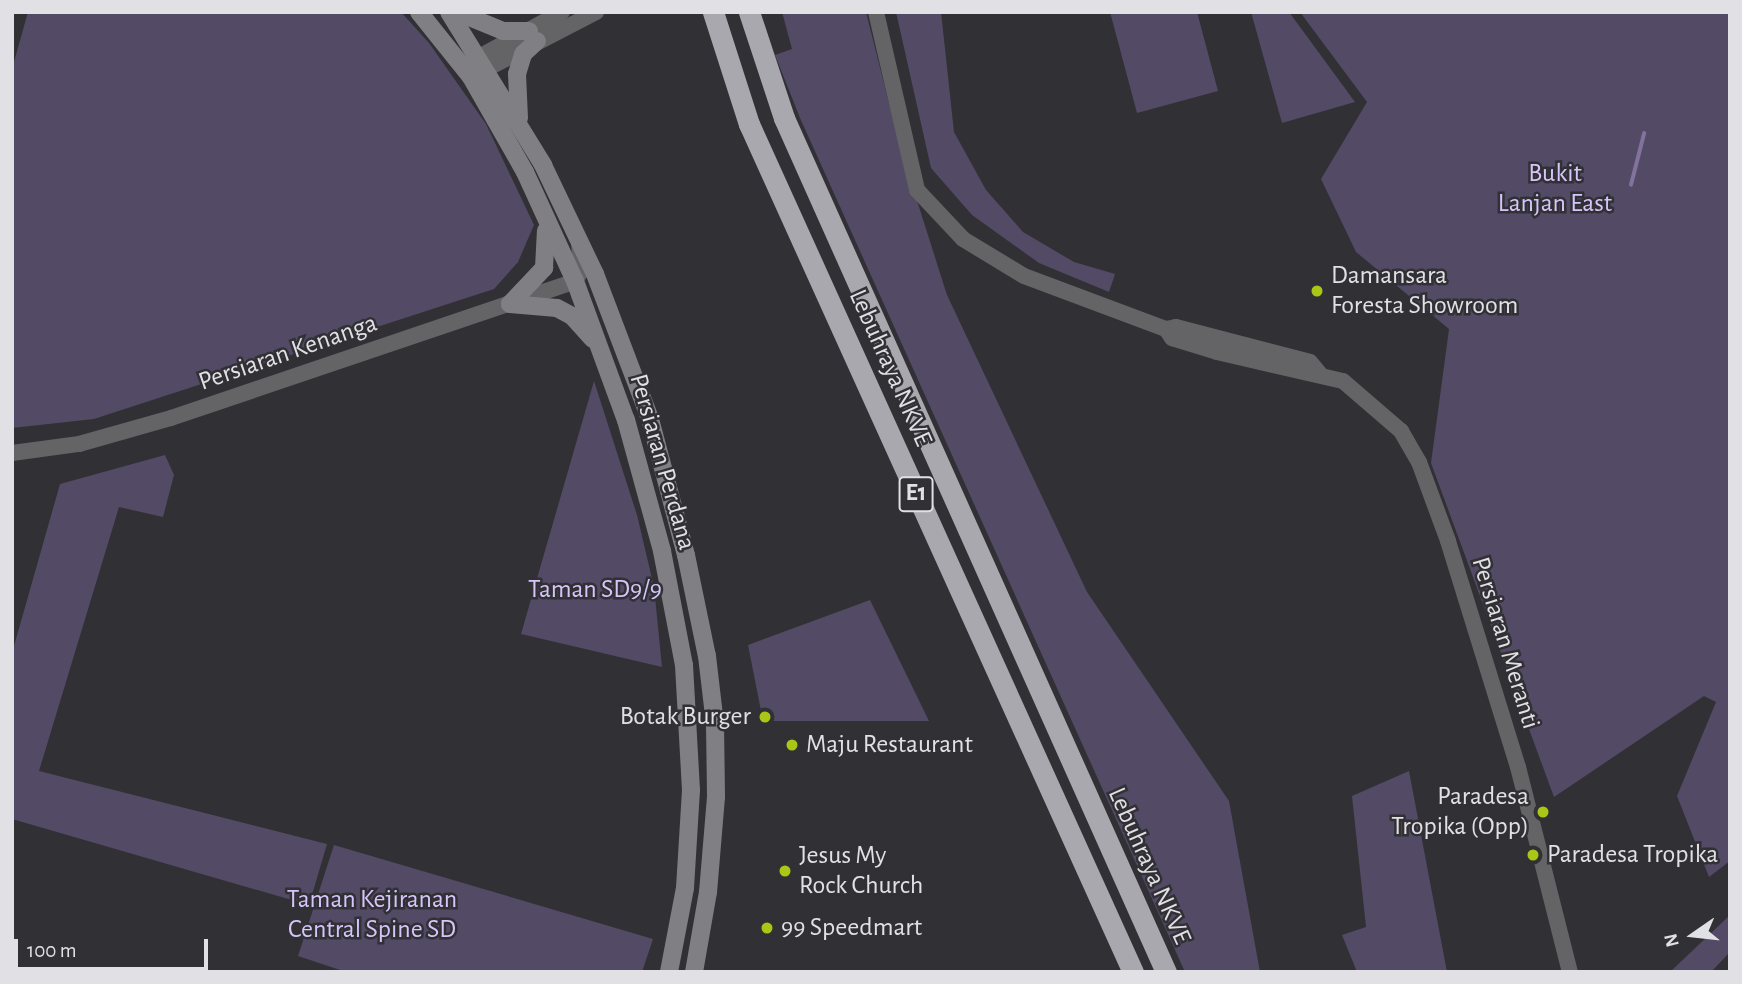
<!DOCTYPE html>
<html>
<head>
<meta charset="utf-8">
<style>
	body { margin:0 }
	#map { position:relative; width:1742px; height:984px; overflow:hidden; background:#313035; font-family:"Alegreya Sans",sans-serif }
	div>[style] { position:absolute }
	.green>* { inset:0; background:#534a65 }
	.stream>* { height:3.5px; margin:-1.75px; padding:0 1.75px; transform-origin:1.75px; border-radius:1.75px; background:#81739e }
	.tertiary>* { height:16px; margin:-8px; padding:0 8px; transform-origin:8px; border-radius:8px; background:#646366 }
	.secondary>* { height:18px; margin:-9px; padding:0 9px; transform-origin:9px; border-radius:9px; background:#807f84 }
	.motorway>* { height:21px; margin:-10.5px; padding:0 10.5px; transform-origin:10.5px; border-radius:10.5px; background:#aaa8af }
	.dots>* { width:19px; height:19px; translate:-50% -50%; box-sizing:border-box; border:4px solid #313035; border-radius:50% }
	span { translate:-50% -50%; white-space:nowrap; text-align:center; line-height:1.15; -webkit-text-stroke:5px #313035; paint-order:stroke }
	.shield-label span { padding:2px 5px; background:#313035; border:2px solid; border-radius:5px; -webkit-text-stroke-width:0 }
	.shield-label { font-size:24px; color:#e1e0e4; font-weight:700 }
	.park-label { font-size:26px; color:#d6c4fa }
	.poi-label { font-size:26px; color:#e1e0e4 }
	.left { translate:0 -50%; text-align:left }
	.right { translate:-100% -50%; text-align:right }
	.street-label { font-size:26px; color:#e1e0e4 }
	.frame { position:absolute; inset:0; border:14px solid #e1e0e4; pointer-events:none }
	.north { position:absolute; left:1658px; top:900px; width:70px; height:70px; -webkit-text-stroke:5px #313035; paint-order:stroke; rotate:256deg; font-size:19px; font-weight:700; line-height:28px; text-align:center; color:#e1e0e4 }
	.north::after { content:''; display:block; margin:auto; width:24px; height:32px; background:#e1e0e4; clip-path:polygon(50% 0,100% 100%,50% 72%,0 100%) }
	.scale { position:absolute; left:14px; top:939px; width:194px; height:32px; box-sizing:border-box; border:4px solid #e1e0e4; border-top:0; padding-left:9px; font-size:21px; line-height:24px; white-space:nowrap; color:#e1e0e4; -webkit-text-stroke:5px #313035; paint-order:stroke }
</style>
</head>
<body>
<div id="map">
	<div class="green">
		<i style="clip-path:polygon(28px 12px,401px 12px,429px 43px,486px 124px,534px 225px,518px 262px,494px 289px,94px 419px,12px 428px,12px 69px)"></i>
		<i style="clip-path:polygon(782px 12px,866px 12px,900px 147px,947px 295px,1087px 592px,1229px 801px,1260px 972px,1185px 972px,800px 118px,775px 55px,792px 49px)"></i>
		<i style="clip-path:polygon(896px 12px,941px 12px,954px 132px,986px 190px,1023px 232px,1074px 262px,1115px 274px,1109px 292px,1039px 263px,972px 215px,931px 168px)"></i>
		<i style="clip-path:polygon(1110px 12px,1197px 12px,1218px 91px,1137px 113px)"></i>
		<i style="clip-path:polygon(1251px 12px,1289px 12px,1355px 102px,1282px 123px)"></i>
		<i style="clip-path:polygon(1300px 12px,1730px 12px,1730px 861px,1709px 877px,1677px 796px,1716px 702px,1704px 696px,1554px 797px,1431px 463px,1449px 329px,1356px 252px,1321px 179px,1367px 102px)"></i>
		<i style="clip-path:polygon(594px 381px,637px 515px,654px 587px,662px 667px,521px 634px)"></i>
		<i style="clip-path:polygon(165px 455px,174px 475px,163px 517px,119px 507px,39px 771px,327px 844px,309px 905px,12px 819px,12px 653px,60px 484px)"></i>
		<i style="clip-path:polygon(870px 600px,929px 721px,763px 721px,748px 645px)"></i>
		<i style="clip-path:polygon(1409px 771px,1447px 972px,1357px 972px,1342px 935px,1366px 927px,1352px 796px)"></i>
		<i style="clip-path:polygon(334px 845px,653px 939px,642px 972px,346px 972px,298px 956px)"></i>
		<i style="clip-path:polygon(1730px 915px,1730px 952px,1711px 972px,1670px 972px)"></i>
	</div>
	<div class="stream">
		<i style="left:1631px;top:185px;width:53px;rotate:-75.7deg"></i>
	</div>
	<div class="tertiary">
		<i style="left:876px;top:12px;width:183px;rotate:77deg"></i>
		<i style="left:917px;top:190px;width:67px;rotate:46.8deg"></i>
		<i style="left:963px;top:239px;width:71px;rotate:31.2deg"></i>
		<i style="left:1024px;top:276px;width:152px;rotate:20.5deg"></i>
		<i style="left:1166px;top:329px;width:10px;rotate:-11deg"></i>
		<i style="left:1176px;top:327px;width:138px;rotate:14.6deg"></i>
		<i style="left:1310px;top:362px;width:17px;rotate:50deg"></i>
		<i style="left:466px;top:64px;width:109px;rotate:-28.4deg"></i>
		<i style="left:473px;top:76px;width:139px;rotate:-27.5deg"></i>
		<i style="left:1166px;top:329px;width:11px;rotate:56deg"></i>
		<i style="left:1172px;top:338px;width:47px;rotate:17.3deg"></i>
		<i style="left:1217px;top:352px;width:129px;rotate:13deg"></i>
		<i style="left:1343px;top:381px;width:77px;rotate:40.8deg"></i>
		<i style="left:1401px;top:431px;width:36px;rotate:60deg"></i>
		<i style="left:1419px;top:462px;width:84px;rotate:69.8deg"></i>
		<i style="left:1448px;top:541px;width:237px;rotate:72.8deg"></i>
		<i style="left:1518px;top:767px;width:211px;rotate:75.8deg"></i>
		<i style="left:12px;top:453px;width:68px;rotate:-7.7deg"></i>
		<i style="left:79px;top:444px;width:96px;rotate:-15.8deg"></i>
		<i style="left:171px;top:418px;width:427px;rotate:-18.7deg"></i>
		<i style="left:575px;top:281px;width:12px;rotate:-59deg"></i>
		<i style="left:581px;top:271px;width:26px;rotate:-94deg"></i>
	</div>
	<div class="secondary">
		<i style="left:419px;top:12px;width:83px;rotate:51.3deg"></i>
		<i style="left:471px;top:77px;width:109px;rotate:60.4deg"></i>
		<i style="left:525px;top:172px;width:120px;rotate:65.4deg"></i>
		<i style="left:575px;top:281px;width:148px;rotate:69.9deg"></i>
		<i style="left:626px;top:420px;width:136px;rotate:74.6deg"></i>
		<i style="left:662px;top:551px;width:116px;rotate:79.1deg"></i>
		<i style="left:684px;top:665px;width:125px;rotate:86.8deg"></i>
		<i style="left:691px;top:790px;width:98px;rotate:93.5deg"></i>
		<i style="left:685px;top:888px;width:86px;rotate:100.8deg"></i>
		<i style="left:449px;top:12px;width:180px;rotate:58.4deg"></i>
		<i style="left:543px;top:165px;width:121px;rotate:64.5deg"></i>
		<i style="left:595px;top:274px;width:155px;rotate:69.2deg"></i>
		<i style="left:650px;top:419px;width:141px;rotate:75.2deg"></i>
		<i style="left:686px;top:555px;width:103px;rotate:78.3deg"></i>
		<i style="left:707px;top:656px;width:68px;rotate:83.3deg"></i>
		<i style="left:715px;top:724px;width:73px;rotate:89.2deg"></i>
		<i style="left:716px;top:797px;width:95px;rotate:94.8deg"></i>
		<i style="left:708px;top:892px;width:81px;rotate:99.9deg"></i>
		<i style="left:457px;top:12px;width:50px;rotate:22.4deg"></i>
		<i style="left:503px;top:31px;width:26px"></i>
		<i style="left:519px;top:118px;width:44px;rotate:-92.6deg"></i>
		<i style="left:517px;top:74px;width:21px;rotate:-73deg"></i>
		<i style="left:523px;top:54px;width:19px;rotate:-43deg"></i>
		<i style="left:510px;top:304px;width:50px;rotate:-46.6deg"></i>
		<i style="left:544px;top:268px;width:37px;rotate:-87deg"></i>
		<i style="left:510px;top:304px;width:47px;rotate:4.9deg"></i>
		<i style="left:557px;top:308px;width:17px;rotate:28deg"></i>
		<i style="left:572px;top:316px;width:31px;rotate:48deg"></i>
	</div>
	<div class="motorway">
		<i style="left:713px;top:12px;width:118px;rotate:72.2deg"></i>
		<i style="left:749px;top:124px;width:931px;rotate:65.64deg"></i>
		<i style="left:749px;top:12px;width:112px;rotate:71.7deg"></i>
		<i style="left:784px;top:118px;width:936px;rotate:65.9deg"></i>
	</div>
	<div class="dots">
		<i style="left:1317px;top:291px;background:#aac717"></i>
		<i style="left:765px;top:717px;background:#aac717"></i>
		<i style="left:792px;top:745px;background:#aac717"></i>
		<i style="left:1543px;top:812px;background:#aac717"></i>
		<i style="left:1533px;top:855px;background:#aac717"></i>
		<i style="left:785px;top:871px;background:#aac717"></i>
		<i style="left:767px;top:928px;background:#aac717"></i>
	</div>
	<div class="shield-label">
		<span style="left:916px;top:494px">E1</span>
	</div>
	<div class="park-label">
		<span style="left:1555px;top:189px">Bukit<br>Lanjan East</span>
		<span style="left:595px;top:590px">Taman SD9/9</span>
		<span style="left:372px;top:915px">Taman Kejiranan<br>Central Spine SD</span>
	</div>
	<div class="poi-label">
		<span class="left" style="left:1331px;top:291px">Damansara<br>Foresta Showroom</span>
		<span class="right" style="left:751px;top:717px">Botak Burger</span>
		<span class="left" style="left:806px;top:745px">Maju Restaurant</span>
		<span class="right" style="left:1529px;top:812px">Paradesa<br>Tropika (Opp)</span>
		<span class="left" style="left:1547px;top:855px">Paradesa Tropika</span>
		<span class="left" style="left:799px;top:871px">Jesus My<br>Rock Church</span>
		<span class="left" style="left:781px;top:928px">99 Speedmart</span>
	</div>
	<div class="street-label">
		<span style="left:288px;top:353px;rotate:-19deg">Persiaran Kenanga</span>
		<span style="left:890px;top:368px;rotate:66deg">Lebuhraya NKVE</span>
		<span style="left:662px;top:462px;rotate:74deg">Persiaran Perdana</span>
		<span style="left:1505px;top:643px;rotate:73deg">Persiaran Meranti</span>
		<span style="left:1149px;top:866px;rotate:66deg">Lebuhraya NKVE</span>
	</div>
	<div class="frame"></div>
	<div class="north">N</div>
	<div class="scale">100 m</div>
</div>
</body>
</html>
